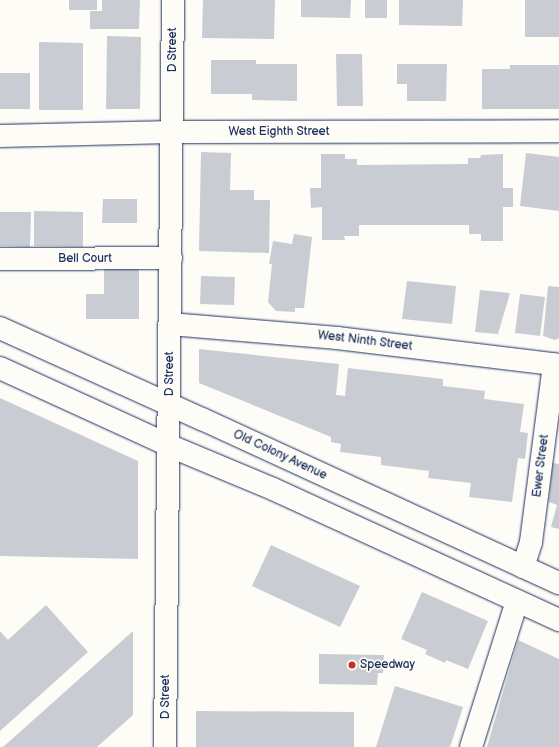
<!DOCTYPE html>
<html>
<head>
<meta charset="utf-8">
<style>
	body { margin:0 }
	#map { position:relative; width:559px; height:747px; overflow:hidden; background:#fdfcf7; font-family:"Balsamiq Sans",sans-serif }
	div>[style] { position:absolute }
	.building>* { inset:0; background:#c9ccd3 }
	.roads { filter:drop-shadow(0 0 1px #1b2f5e) drop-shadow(0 0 1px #1b2f5e) }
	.minor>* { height:22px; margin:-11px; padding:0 11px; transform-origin:11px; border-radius:11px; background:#fdfcf7 }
	.major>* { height:22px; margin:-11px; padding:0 11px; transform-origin:11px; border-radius:11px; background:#fdfcf7 }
	.dots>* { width:11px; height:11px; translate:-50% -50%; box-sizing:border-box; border:2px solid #fdfcf7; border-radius:50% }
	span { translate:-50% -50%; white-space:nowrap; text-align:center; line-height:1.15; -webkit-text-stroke:3.5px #fdfcf7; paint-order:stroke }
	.street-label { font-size:12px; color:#1b2f5e }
	.poi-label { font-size:12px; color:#1b2f5e }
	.left { translate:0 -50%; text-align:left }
</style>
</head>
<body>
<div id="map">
	<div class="building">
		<i style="clip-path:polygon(69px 0,97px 0,97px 10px,69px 10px)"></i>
		<i style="clip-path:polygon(102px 0,140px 0,139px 29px,90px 29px,90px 11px,102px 11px)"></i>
		<i style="clip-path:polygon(203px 0,275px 0,274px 39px,202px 38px)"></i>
		<i style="clip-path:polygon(301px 0,351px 0,350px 18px,301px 17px)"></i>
		<i style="clip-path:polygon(365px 0,387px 0,387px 18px,365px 18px)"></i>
		<i style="clip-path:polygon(399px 0,463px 0,462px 26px,399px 25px)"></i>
		<i style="clip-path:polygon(525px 0,559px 0,559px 37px,525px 37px)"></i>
		<i style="clip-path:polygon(107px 36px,141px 37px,140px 109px,106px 109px)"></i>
		<i style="clip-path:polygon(39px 42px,83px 43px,83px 110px,39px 110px)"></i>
		<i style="clip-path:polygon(336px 54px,362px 54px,363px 106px,337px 106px)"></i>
		<i style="clip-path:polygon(211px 60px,256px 60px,256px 64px,297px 64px,297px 101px,252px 100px,252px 94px,211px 94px)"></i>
		<i style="clip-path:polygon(397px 64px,447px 64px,446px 101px,407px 101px,407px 84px,397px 84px)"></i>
		<i style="clip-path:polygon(510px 65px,559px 65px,559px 109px,482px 109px,482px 69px,510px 69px)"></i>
		<i style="clip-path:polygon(0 73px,30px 73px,30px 109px,0 109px)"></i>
		<i style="clip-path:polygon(201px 152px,231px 153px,230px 190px,254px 190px,254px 200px,270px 200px,269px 253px,199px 251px)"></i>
		<i style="clip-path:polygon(526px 153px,559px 157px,559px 211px,520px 206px)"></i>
		<i style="clip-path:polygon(321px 154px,345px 154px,345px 159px,357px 159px,357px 165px,468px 164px,468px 158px,480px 158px,481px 155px,503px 154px,503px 188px,513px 188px,513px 207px,503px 207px,503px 241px,481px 241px,481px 234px,469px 234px,469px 225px,359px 225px,359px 236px,344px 236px,345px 240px,322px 240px,322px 207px,311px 208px,310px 188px,321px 188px)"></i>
		<i style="clip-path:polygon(103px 199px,137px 199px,137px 223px,102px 223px)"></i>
		<i style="clip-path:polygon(34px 211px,83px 212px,83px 247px,34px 246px)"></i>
		<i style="clip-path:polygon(0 212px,31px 212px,30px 247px,0 246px)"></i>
		<i style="clip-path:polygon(294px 234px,312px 237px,304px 308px,295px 308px,295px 312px,276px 311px,268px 302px,272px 264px,269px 264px,273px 241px,292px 244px)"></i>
		<i style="clip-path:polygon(104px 269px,139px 269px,139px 319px,86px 319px,86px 294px,104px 294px)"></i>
		<i style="clip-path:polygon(201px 276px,235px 277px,234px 305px,200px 304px)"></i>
		<i style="clip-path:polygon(407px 281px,456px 286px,452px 324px,402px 319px)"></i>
		<i style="clip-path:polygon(548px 286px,559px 287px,559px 338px,555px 340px,543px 336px)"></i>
		<i style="clip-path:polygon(480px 290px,510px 293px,498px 334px,475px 332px)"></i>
		<i style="clip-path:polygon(520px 294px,545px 297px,540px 336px,515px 333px)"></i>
		<i style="clip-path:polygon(199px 349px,339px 364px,336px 395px,345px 396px,348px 368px,443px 379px,443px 386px,485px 391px,484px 399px,524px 404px,520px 432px,528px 433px,525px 459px,518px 458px,512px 502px,469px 497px,471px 483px,428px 478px,429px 471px,381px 465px,381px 457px,340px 452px,341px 444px,331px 442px,331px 437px,199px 383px)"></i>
		<i style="clip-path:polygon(0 398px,138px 461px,138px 559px,0 556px)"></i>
		<i style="clip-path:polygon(552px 463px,559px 464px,559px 529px,551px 527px,557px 505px,549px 502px)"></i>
		<i style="clip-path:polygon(271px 545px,360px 586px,340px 627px,252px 586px)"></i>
		<i style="clip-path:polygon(422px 592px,488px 621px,468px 669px,446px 660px,445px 663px,425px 654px,427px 650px,401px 639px)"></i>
		<i style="clip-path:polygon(46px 605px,88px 652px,0 731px,0 631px,8px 640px)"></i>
		<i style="clip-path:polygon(133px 631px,133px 715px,97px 747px,3px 747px)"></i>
		<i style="clip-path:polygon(518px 640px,559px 659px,559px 747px,487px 747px)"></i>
		<i style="clip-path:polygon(319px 654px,384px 655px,383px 673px,378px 673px,377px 685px,319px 684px)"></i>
		<i style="clip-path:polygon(395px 686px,463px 707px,450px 747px,376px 747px)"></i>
		<i style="clip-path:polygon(196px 711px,354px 712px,354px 747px,196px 747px)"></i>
	</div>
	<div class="roads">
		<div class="minor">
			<i style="left:0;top:136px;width:173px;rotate:-1.3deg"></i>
			<i style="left:173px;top:132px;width:386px;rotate:-0.1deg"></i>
			<i style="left:0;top:259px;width:171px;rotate:-0.3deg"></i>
			<i style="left:170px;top:324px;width:168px;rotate:4.8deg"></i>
			<i style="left:337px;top:338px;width:224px;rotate:6.9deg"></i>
			<i style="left:523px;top:567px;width:26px;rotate:-72deg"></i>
			<i style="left:531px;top:542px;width:179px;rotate:-82.6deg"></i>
			<i style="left:471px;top:747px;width:153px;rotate:-72.5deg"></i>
		</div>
		<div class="major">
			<i style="left:0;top:328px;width:222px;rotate:24.3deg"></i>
			<i style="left:202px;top:419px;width:393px;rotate:24.7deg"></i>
			<i style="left:0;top:368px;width:187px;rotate:24.6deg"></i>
			<i style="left:170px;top:446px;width:112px;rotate:22.7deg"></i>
			<i style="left:273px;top:489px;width:315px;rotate:24.6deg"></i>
			<i style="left:165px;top:747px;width:747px;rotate:-89.39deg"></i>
		</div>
	</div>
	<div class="dots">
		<i style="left:352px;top:665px;background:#c8321e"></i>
	</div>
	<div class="street-label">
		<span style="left:173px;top:50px;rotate:-90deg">D Street</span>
		<span style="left:279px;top:132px">West Eighth Street</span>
		<span style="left:85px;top:259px">Bell Court</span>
		<span style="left:365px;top:341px;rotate:7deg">West Ninth Street</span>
		<span style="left:170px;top:374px;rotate:-90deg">D Street</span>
		<span style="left:280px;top:455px;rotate:25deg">Old Colony Avenue</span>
		<span style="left:541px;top:466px;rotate:-83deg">Ewer Street</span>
		<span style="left:166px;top:697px;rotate:-90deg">D Street</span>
	</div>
	<div class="poi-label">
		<span class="left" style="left:360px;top:665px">Speedway</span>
	</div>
</div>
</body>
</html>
